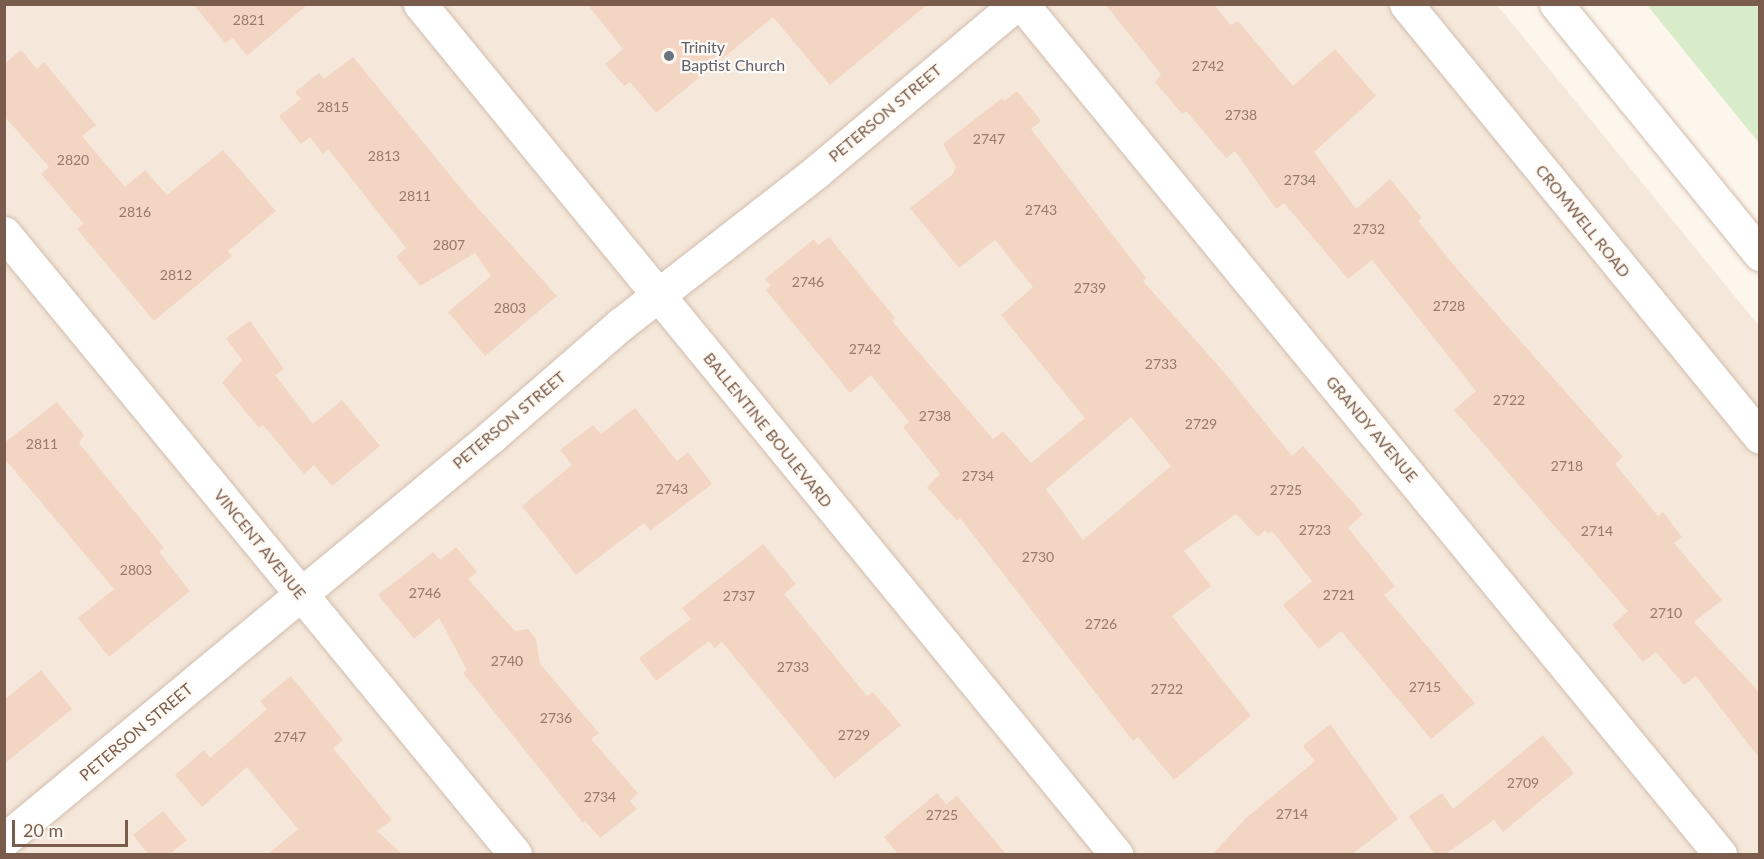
<!DOCTYPE html>
<html>
<head>
<meta charset="utf-8">
<style>
	body { margin:0 }
	#map { position:relative; width:1764px; height:859px; overflow:hidden; background:#fdf6ec; font-family:Lato,sans-serif }
	div>[style] { position:absolute }
	.residential>* { inset:0; background:#f5e8da }
	.green>* { inset:0; background:#d8ecc9 }
	.building>* { inset:0; background:#f3d5c3 }
	.roads { filter:drop-shadow(0 0 2px #d1beb0) drop-shadow(0 0 2px #d1beb0) }
	.minor>* { height:33px; margin:-16.5px; padding:0 16.5px; transform-origin:16.5px; border-radius:16.5px; background:#fff }
	.tertiary>* { height:33px; margin:-16.5px; padding:0 16.5px; transform-origin:16.5px; border-radius:16.5px; background:#fff }
	.secondary>* { height:33px; margin:-16.5px; padding:0 16.5px; transform-origin:16.5px; border-radius:16.5px; background:#fff }
	.dots>* { width:16px; height:16px; translate:-50% -50%; box-sizing:border-box; border:3px solid #fffaf3; border-radius:50% }
	span { translate:-50% -50%; white-space:nowrap; text-align:center; line-height:1.15; -webkit-text-stroke:4.5px #fffaf3; paint-order:stroke }
	.number-label { font-size:14px; color:#987a6a }
	.number-label span { -webkit-text-stroke-width:0 }
	.worship-label { font-size:16px; color:#5b616d }
	.left { translate:0 -50%; text-align:left }
	.street-label { font-size:16px; color:#7a5c4d }
	.frame { position:absolute; inset:0; border:6px solid #7a5c4d; pointer-events:none }
	.scale { position:absolute; left:12px; top:820px; width:116px; height:27px; box-sizing:border-box; border:3px solid #7a5c4d; border-top:0; padding-left:8px; font-size:18px; line-height:21px; white-space:nowrap; color:#7a5c4d; -webkit-text-stroke:4px #fffaf3; paint-order:stroke }
</style>
</head>
<body>
<div id="map">
	<div class="residential">
		<i style="clip-path:polygon(5px 5px,1497px 5px,1759px 326px,1759px 854px,5px 854px)"></i>
	</div>
	<div class="green">
		<i style="clip-path:polygon(1647px 5px,1759px 5px,1759px 143px)"></i>
	</div>
	<div class="building">
		<i style="clip-path:polygon(193px 4px,308px 4px,247px 56px,233px 38px,225px 43px)"></i>
		<i style="clip-path:polygon(587px 4px,928px 4px,830px 85px,773px 17px,656px 113px,630px 82px,624px 86px,605px 64px,623px 49px)"></i>
		<i style="clip-path:polygon(1105px 4px,1214px 4px,1230px 25px,1238px 21px,1293px 86px,1335px 49px,1376px 96px,1314px 152px,1356px 209px,1390px 179px,1422px 218px,1418px 221px,1457px 269px,1623px 457px,1615px 464px,1658px 516px,1663px 512px,1682px 537px,1674px 543px,1722px 600px,1694px 622px,1760px 693px,1760px 759px,1696px 676px,1684px 685px,1656px 652px,1643px 662px,1612px 625px,1628px 611px,1454px 410px,1476px 391px,1372px 260px,1348px 279px,1284px 203px,1276px 209px,1235px 151px,1226px 158px,1186px 111px,1182px 114px,1155px 82px,1161px 74px)"></i>
		<i style="clip-path:polygon(21px 50px,37px 69px,44px 62px,96px 125px,82px 136px,125px 187px,145px 170px,167px 195px,223px 150px,276px 211px,228px 251px,232px 256px,154px 321px,77px 229px,84px 224px,41px 174px,49px 167px,4px 116px,4px 64px)"></i>
		<i style="clip-path:polygon(353px 57px,468px 197px,557px 296px,485px 356px,448px 312px,491px 276px,475px 253px,420px 286px,396px 257px,406px 248px,328px 149px,323px 154px,310px 137px,301px 144px,279px 116px,301px 99px,295px 92px,319px 73px,324px 79px)"></i>
		<i style="clip-path:polygon(evenodd,1017px 91px,1041px 121px,1031px 129px,1146px 278px,1143px 281px,1223px 371px,1292px 456px,1303px 446px,1363px 514px,1348px 528px,1395px 586px,1384px 595px,1475px 703px,1431px 739px,1341px 631px,1319px 649px,1283px 605px,1312px 581px,1272px 531px,1268px 534px,1265px 530px,1258px 537px,1236px 514px,1184px 551px,1211px 586px,1172px 616px,1251px 716px,1174px 780px,1138px 737px,1133px 741px,960px 518px,957px 521px,927px 487px,940px 474px,903px 427px,909px 422px,871px 375px,850px 393px,766px 290px,771px 286px,765px 279px,814px 239px,818px 245px,829px 237px,895px 318px,892px 321px,993px 439px,1003px 431px,1031px 463px,1085px 418px,1001px 315px,1033px 287px,995px 240px,959px 268px,910px 208px,953px 174px,956px 167px,943px 144px,1002px 98px,1004px 101px,1017px 91px,1131px 417px,1171px 466px,1083px 540px,1046px 489px,1131px 417px)"></i>
		<i style="clip-path:polygon(250px 321px,284px 369px,275px 375px,313px 424px,342px 400px,380px 446px,332px 486px,314px 465px,304px 474px,263px 425px,259px 428px,222px 383px,242px 360px,226px 338px)"></i>
		<i style="clip-path:polygon(57px 402px,84px 435px,79px 443px,164px 548px,159px 552px,190px 591px,109px 657px,78px 618px,114px 589px,4px 458px,4px 443px)"></i>
		<i style="clip-path:polygon(635px 408px,677px 461px,688px 452px,712px 484px,650px 531px,644px 523px,576px 575px,522px 506px,572px 465px,560px 450px,593px 425px,601px 434px)"></i>
		<i style="clip-path:polygon(763px 544px,796px 584px,784px 594px,867px 696px,873px 692px,901px 725px,835px 779px,722px 642px,715px 648px,709px 641px,656px 681px,639px 658px,691px 619px,682px 608px)"></i>
		<i style="clip-path:polygon(456px 547px,477px 572px,468px 579px,515px 631px,528px 629px,536px 639px,540px 664px,599px 733px,591px 739px,638px 793px,630px 801px,637px 809px,600px 838px,585px 821px,583px 823px,463px 673px,467px 670px,439px 618px,414px 639px,378px 595px,433px 552px,440px 560px)"></i>
		<i style="clip-path:polygon(41px 670px,72px 709px,4px 764px,4px 700px)"></i>
		<i style="clip-path:polygon(291px 676px,343px 740px,333px 748px,392px 820px,377px 831px,403px 855px,267px 855px,298px 829px,247px 767px,202px 807px,175px 775px,204px 750px,210px 758px,267px 709px,260px 701px)"></i>
		<i style="clip-path:polygon(1330px 724px,1398px 819px,1351px 855px,1212px 855px,1246px 818px,1315px 761px,1303px 746px)"></i>
		<i style="clip-path:polygon(1543px 735px,1574px 773px,1503px 832px,1494px 820px,1444px 855px,1435px 855px,1409px 816px,1442px 793px,1453px 809px)"></i>
		<i style="clip-path:polygon(937px 793px,946px 804px,957px 796px,1007px 855px,899px 855px,884px 837px)"></i>
		<i style="clip-path:polygon(163px 811px,187px 840px,169px 855px,149px 855px,133px 835px)"></i>
	</div>
	<div class="roads">
		<div class="minor">
			<i style="left:1022px;top:4px;width:1100px;rotate:50.61deg"></i>
			<i style="left:4px;top:233px;width:804px;rotate:50.55deg"></i>
			<i style="left:4px;top:840px;width:634px;rotate:-39.62deg"></i>
			<i style="left:492px;top:436px;width:171px;rotate:-41deg"></i>
			<i style="left:621px;top:324px;width:247px;rotate:-37.9deg"></i>
			<i style="left:816px;top:172px;width:261px;rotate:-40deg"></i>
		</div>
		<div class="tertiary">
			<i style="left:1406px;top:4px;width:559px;rotate:50.73deg"></i>
			<i style="left:1556px;top:4px;width:323px;rotate:50.8deg"></i>
		</div>
		<div class="secondary">
			<i style="left:420px;top:4px;width:1099px;rotate:50.69deg"></i>
		</div>
	</div>
	<div class="dots">
		<i style="left:669px;top:56px;background:#6b7280"></i>
	</div>
	<div class="number-label">
		<span style="left:249px;top:20px">2821</span>
		<span style="left:1208px;top:66px">2742</span>
		<span style="left:333px;top:107px">2815</span>
		<span style="left:1241px;top:115px">2738</span>
		<span style="left:989px;top:139px">2747</span>
		<span style="left:384px;top:156px">2813</span>
		<span style="left:73px;top:160px">2820</span>
		<span style="left:1300px;top:180px">2734</span>
		<span style="left:415px;top:196px">2811</span>
		<span style="left:1041px;top:210px">2743</span>
		<span style="left:135px;top:212px">2816</span>
		<span style="left:1369px;top:229px">2732</span>
		<span style="left:449px;top:245px">2807</span>
		<span style="left:176px;top:275px">2812</span>
		<span style="left:808px;top:282px">2746</span>
		<span style="left:1090px;top:288px">2739</span>
		<span style="left:1449px;top:306px">2728</span>
		<span style="left:510px;top:308px">2803</span>
		<span style="left:865px;top:349px">2742</span>
		<span style="left:1161px;top:364px">2733</span>
		<span style="left:1509px;top:400px">2722</span>
		<span style="left:935px;top:416px">2738</span>
		<span style="left:1201px;top:424px">2729</span>
		<span style="left:42px;top:444px">2811</span>
		<span style="left:1567px;top:466px">2718</span>
		<span style="left:978px;top:476px">2734</span>
		<span style="left:672px;top:489px">2743</span>
		<span style="left:1286px;top:490px">2725</span>
		<span style="left:1315px;top:530px">2723</span>
		<span style="left:1597px;top:531px">2714</span>
		<span style="left:1038px;top:557px">2730</span>
		<span style="left:136px;top:570px">2803</span>
		<span style="left:425px;top:593px">2746</span>
		<span style="left:1339px;top:595px">2721</span>
		<span style="left:739px;top:596px">2737</span>
		<span style="left:1666px;top:613px">2710</span>
		<span style="left:1101px;top:624px">2726</span>
		<span style="left:507px;top:661px">2740</span>
		<span style="left:793px;top:667px">2733</span>
		<span style="left:1425px;top:687px">2715</span>
		<span style="left:1167px;top:689px">2722</span>
		<span style="left:556px;top:718px">2736</span>
		<span style="left:854px;top:735px">2729</span>
		<span style="left:290px;top:737px">2747</span>
		<span style="left:1523px;top:783px">2709</span>
		<span style="left:600px;top:797px">2734</span>
		<span style="left:1292px;top:814px">2714</span>
		<span style="left:942px;top:815px">2725</span>
	</div>
	<div class="worship-label">
		<span class="left" style="left:681px;top:56px">Trinity<br>Baptist Church</span>
	</div>
	<div class="street-label">
		<span style="left:885px;top:113px;rotate:-40deg">PETERSON STREET</span>
		<span style="left:1583px;top:221px;rotate:51deg">CROMWELL ROAD</span>
		<span style="left:509px;top:420px;rotate:-40deg">PETERSON STREET</span>
		<span style="left:1372px;top:429px;rotate:50deg">GRANDY AVENUE</span>
		<span style="left:768px;top:430px;rotate:51deg">BALLENTINE BOULEVARD</span>
		<span style="left:260px;top:544px;rotate:51deg">VINCENT AVENUE</span>
		<span style="left:136px;top:732px;rotate:-40deg">PETERSON STREET</span>
	</div>
	<div class="frame"></div>
	<div class="scale">20 m</div>
</div>
</body>
</html>
